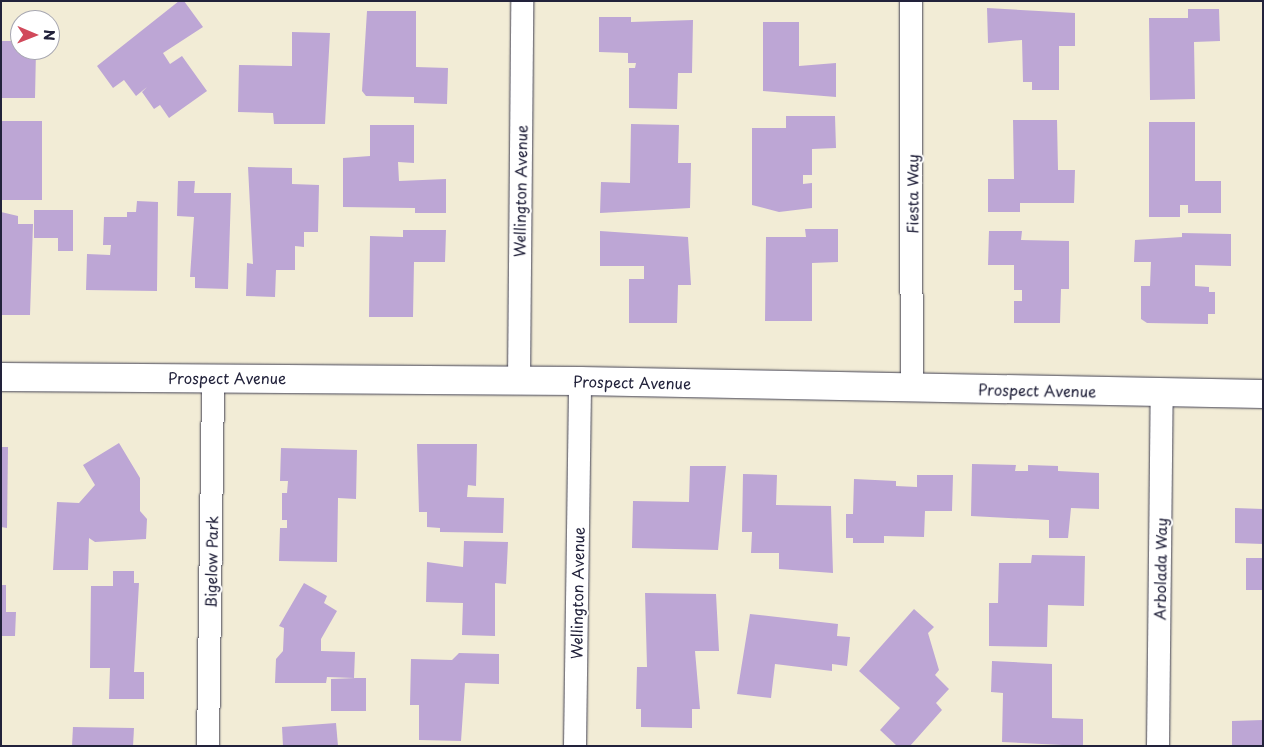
<!DOCTYPE html>
<html>
<head>
<meta charset="utf-8">
<style>
	body { margin:0 }
	#map { position:relative; width:1264px; height:747px; overflow:hidden; background:#f2ecd6; font-family:"Playpen Sans",sans-serif }
	div>[style] { position:absolute }
	.building>* { inset:0; background:#bda6d5 }
	.roads { filter:drop-shadow(0 0 1px #414052) drop-shadow(0 0 1px #414052) }
	.minor>* { height:22px; margin:-11px; padding:0 11px; transform-origin:11px; border-radius:11px; background:#fff }
	.secondary>* { height:28px; margin:-14px; padding:0 14px; transform-origin:14px; border-radius:14px; background:#fff }
	span { translate:-50% -50%; white-space:nowrap; text-align:center; line-height:1.15; -webkit-text-stroke:4px #fff; paint-order:stroke }
	.street-label { font-size:15px; color:#22223b }
	.frame { position:absolute; inset:0; border:2px solid #22223b; pointer-events:none }
	.north { position:absolute; left:10px; top:10px; width:50px; height:50px; box-sizing:border-box; background:#fff; border:1px solid #a7a7b1; border-radius:50%; rotate:91deg; font-size:14px; font-weight:700; line-height:20px; text-align:center; color:#22223b }
	.north::after { content:''; display:block; margin:auto; width:18px; height:22px; background:#d1495b; clip-path:polygon(50% 0,100% 100%,50% 72%,0 100%) }
</style>
</head>
<body>
<div id="map">
	<div class="building">
		<i style="clip-path:polygon(179px 1px,184px 1px,203px 27px,163px 53px,170px 64px,182px 56px,207px 91px,169px 118px,160px 105px,154px 109px,142px 92px,147px 87px,136px 96px,124px 80px,113px 88px,97px 66px)"></i>
		<i style="clip-path:polygon(987px 8px,1075px 13px,1075px 46px,1059px 46px,1059px 90px,1032px 90px,1032px 82px,1023px 82px,1022px 40px,988px 43px)"></i>
		<i style="clip-path:polygon(1188px 9px,1219px 9px,1220px 41px,1194px 42px,1195px 99px,1150px 100px,1149px 18px,1188px 18px)"></i>
		<i style="clip-path:polygon(367px 11px,416px 11px,416px 67px,448px 68px,447px 104px,414px 103px,414px 97px,366px 96px,362px 91px)"></i>
		<i style="clip-path:polygon(599px 17px,631px 17px,631px 22px,693px 20px,692px 73px,678px 73px,677px 109px,629px 108px,629px 68px,635px 68px,636px 63px,628px 63px,628px 53px,599px 52px)"></i>
		<i style="clip-path:polygon(763px 22px,799px 22px,799px 66px,836px 63px,836px 97px,763px 91px)"></i>
		<i style="clip-path:polygon(292px 32px,330px 33px,325px 124px,274px 124px,273px 113px,238px 112px,239px 65px,292px 66px)"></i>
		<i style="clip-path:polygon(1px 41px,20px 41px,20px 50px,36px 50px,35px 98px,1px 98px)"></i>
		<i style="clip-path:polygon(786px 116px,835px 116px,836px 148px,812px 149px,812px 175px,803px 175px,803px 184px,812px 183px,812px 208px,779px 212px,752px 205px,752px 128px,786px 128px)"></i>
		<i style="clip-path:polygon(1013px 120px,1057px 120px,1058px 170px,1075px 170px,1074px 203px,1020px 203px,1020px 212px,988px 212px,988px 179px,1014px 179px)"></i>
		<i style="clip-path:polygon(1px 121px,42px 121px,42px 200px,1px 200px)"></i>
		<i style="clip-path:polygon(1149px 122px,1195px 122px,1195px 181px,1221px 181px,1221px 213px,1188px 213px,1188px 205px,1180px 205px,1180px 217px,1149px 217px)"></i>
		<i style="clip-path:polygon(631px 124px,679px 125px,678px 163px,691px 163px,690px 208px,600px 213px,601px 182px,630px 183px)"></i>
		<i style="clip-path:polygon(370px 125px,414px 125px,414px 163px,398px 162px,399px 181px,446px 179px,446px 213px,415px 213px,415px 208px,343px 207px,343px 158px,370px 156px)"></i>
		<i style="clip-path:polygon(248px 167px,292px 168px,292px 184px,319px 185px,318px 232px,304px 232px,304px 247px,295px 246px,295px 270px,276px 270px,275px 297px,246px 296px,247px 263px,253px 264px)"></i>
		<i style="clip-path:polygon(178px 181px,195px 181px,194px 193px,231px 193px,228px 289px,195px 288px,195px 277px,190px 277px,194px 217px,177px 216px)"></i>
		<i style="clip-path:polygon(137px 201px,158px 202px,157px 291px,86px 290px,87px 254px,110px 255px,111px 245px,103px 245px,104px 217px,127px 217px,127px 212px,136px 212px)"></i>
		<i style="clip-path:polygon(34px 210px,73px 210px,73px 251px,58px 251px,58px 238px,34px 238px)"></i>
		<i style="clip-path:polygon(1px 212px,18px 216px,18px 224px,33px 224px,30px 315px,1px 315px)"></i>
		<i style="clip-path:polygon(805px 229px,838px 229px,838px 262px,812px 263px,812px 321px,765px 321px,766px 237px,806px 237px)"></i>
		<i style="clip-path:polygon(403px 230px,446px 230px,445px 262px,414px 262px,413px 317px,369px 317px,370px 236px,403px 237px)"></i>
		<i style="clip-path:polygon(600px 231px,688px 237px,691px 285px,678px 285px,677px 323px,629px 323px,629px 279px,644px 279px,644px 266px,600px 266px)"></i>
		<i style="clip-path:polygon(989px 231px,1022px 231px,1021px 240px,1069px 241px,1069px 289px,1061px 289px,1060px 323px,1014px 323px,1014px 301px,1022px 301px,1022px 290px,1014px 290px,1014px 265px,988px 265px)"></i>
		<i style="clip-path:polygon(1182px 233px,1231px 234px,1231px 266px,1195px 265px,1195px 286px,1209px 287px,1209px 292px,1215px 292px,1215px 314px,1208px 314px,1208px 324px,1147px 323px,1141px 319px,1141px 286px,1150px 286px,1151px 262px,1134px 262px,1135px 240px,1182px 237px)"></i>
		<i style="clip-path:polygon(119px 443px,140px 478px,140px 511px,147px 519px,146px 539px,95px 542px,89px 538px,88px 570px,53px 570px,57px 502px,79px 503px,95px 485px,83px 465px)"></i>
		<i style="clip-path:polygon(417px 444px,477px 444px,476px 486px,468px 485px,467px 497px,504px 498px,503px 533px,440px 532px,440px 528px,427px 527px,427px 512px,419px 512px)"></i>
		<i style="clip-path:polygon(1px 447px,8px 447px,7px 528px,1px 527px)"></i>
		<i style="clip-path:polygon(281px 448px,357px 450px,356px 499px,338px 498px,337px 562px,279px 561px,280px 528px,287px 528px,287px 520px,282px 520px,282px 493px,287px 493px,288px 481px,280px 481px)"></i>
		<i style="clip-path:polygon(972px 464px,1016px 465px,1015px 471px,1028px 471px,1028px 465px,1058px 466px,1058px 471px,1099px 473px,1099px 509px,1071px 508px,1068px 538px,1049px 538px,1049px 520px,971px 516px)"></i>
		<i style="clip-path:polygon(690px 466px,726px 466px,718px 550px,632px 548px,633px 501px,689px 502px)"></i>
		<i style="clip-path:polygon(743px 474px,777px 475px,776px 505px,831px 506px,833px 573px,779px 569px,779px 553px,751px 553px,752px 532px,742px 532px)"></i>
		<i style="clip-path:polygon(917px 475px,953px 475px,952px 511px,925px 511px,924px 537px,884px 536px,884px 543px,853px 543px,853px 538px,846px 538px,846px 514px,853px 514px,854px 479px,896px 481px,896px 486px,917px 487px)"></i>
		<i style="clip-path:polygon(1235px 508px,1263px 509px,1263px 544px,1235px 543px)"></i>
		<i style="clip-path:polygon(464px 541px,508px 542px,506px 584px,495px 583px,495px 636px,462px 635px,463px 603px,426px 602px,427px 562px,463px 567px)"></i>
		<i style="clip-path:polygon(1032px 555px,1085px 556px,1084px 606px,1048px 605px,1047px 647px,989px 646px,989px 603px,998px 603px,999px 563px,1031px 563px)"></i>
		<i style="clip-path:polygon(1246px 558px,1263px 558px,1263px 590px,1246px 590px)"></i>
		<i style="clip-path:polygon(113px 571px,134px 571px,134px 583px,139px 583px,134px 672px,144px 672px,144px 699px,109px 699px,110px 668px,90px 668px,91px 586px,113px 586px)"></i>
		<i style="clip-path:polygon(304px 583px,327px 596px,324px 603px,337px 611px,321px 639px,321px 651px,355px 652px,354px 678px,327px 677px,326px 683px,275px 683px,276px 659px,283px 651px,284px 628px,279px 626px)"></i>
		<i style="clip-path:polygon(1px 585px,6px 585px,6px 612px,16px 612px,15px 636px,1px 636px)"></i>
		<i style="clip-path:polygon(645px 593px,716px 594px,719px 651px,695px 651px,700px 709px,692px 709px,692px 728px,641px 727px,641px 709px,636px 709px,637px 667px,647px 667px)"></i>
		<i style="clip-path:polygon(914px 609px,934px 627px,928px 633px,939px 670px,935px 675px,949px 689px,936px 703px,942px 710px,910px 746px,897px 746px,880px 730px,900px 708px,859px 671px)"></i>
		<i style="clip-path:polygon(750px 614px,838px 624px,837px 636px,850px 637px,847px 666px,832px 664px,832px 671px,775px 664px,771px 698px,737px 694px)"></i>
		<i style="clip-path:polygon(459px 653px,499px 654px,499px 684px,465px 683px,461px 741px,419px 740px,419px 705px,410px 705px,411px 659px,452px 660px)"></i>
		<i style="clip-path:polygon(992px 661px,1052px 664px,1052px 718px,1083px 719px,1083px 746px,1002px 742px,1003px 693px,991px 692px)"></i>
		<i style="clip-path:polygon(356px 678px,366px 678px,366px 711px,331px 711px,331px 679px)"></i>
		<i style="clip-path:polygon(1263px 720px,1263px 746px,1232px 746px,1232px 721px)"></i>
		<i style="clip-path:polygon(336px 723px,338px 746px,283px 746px,282px 727px)"></i>
		<i style="clip-path:polygon(73px 727px,134px 728px,133px 746px,72px 746px)"></i>
	</div>
	<div class="roads">
		<div class="minor">
			<i style="left:911px;top:1px;width:387px;rotate:89.9deg"></i>
			<i style="left:519px;top:381px;width:380px;rotate:-89.5deg"></i>
			<i style="left:208px;top:746px;width:368px;rotate:-89.2deg"></i>
			<i style="left:575px;top:746px;width:365px;rotate:-89.2deg"></i>
			<i style="left:1158px;top:746px;width:354px;rotate:-89.4deg"></i>
		</div>
		<div class="secondary">
			<i style="left:1px;top:377px;width:579px;rotate:0.4deg"></i>
			<i style="left:580px;top:381px;width:683px;rotate:1.09deg"></i>
		</div>
	</div>
	<div class="street-label">
		<span style="left:520px;top:191px;rotate:-89deg">Wellington Avenue</span>
		<span style="left:912px;top:194px;rotate:-90deg">Fiesta Way</span>
		<span style="left:227px;top:378px">Prospect Avenue</span>
		<span style="left:632px;top:382px;rotate:1deg">Prospect Avenue</span>
		<span style="left:1037px;top:390px;rotate:1deg">Prospect Avenue</span>
		<span style="left:211px;top:562px;rotate:-89deg">Bigelow Park</span>
		<span style="left:1160px;top:569px;rotate:-89deg">Arbolada Way</span>
		<span style="left:577px;top:593px;rotate:-89deg">Wellington Avenue</span>
	</div>
	<div class="frame"></div>
	<div class="north">N</div>
</div>
</body>
</html>
